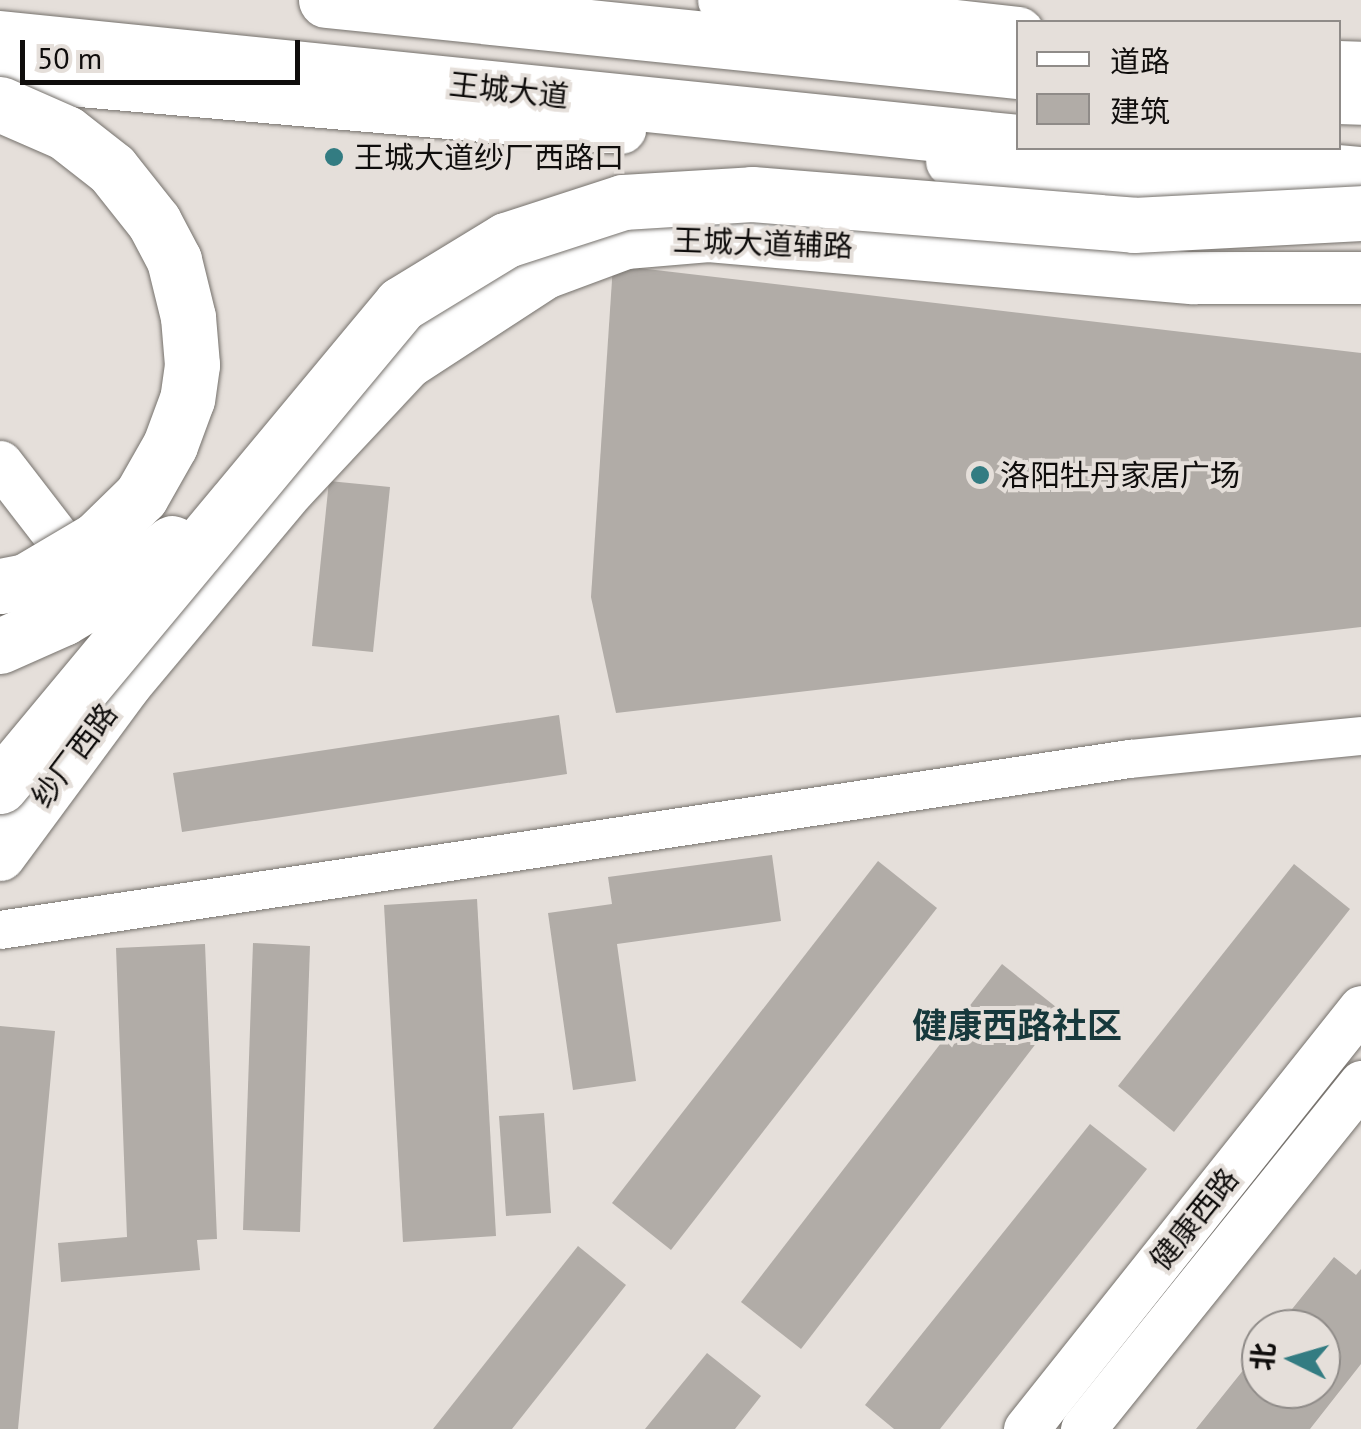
<!DOCTYPE html>
<html>
<head>
<meta charset="utf-8">
<style>
	body { margin:0 }
	#map { position:relative; width:1361px; height:1429px; overflow:hidden; background:#e5dfda; font-family:"PT Sans","Noto Sans SC",sans-serif }
	div>[style] { position:absolute }
	.building>* { inset:0; background:#b1aca7 }
	.roads { filter:drop-shadow(0 0 2px #75716c) drop-shadow(0 0 2px #75716c) }
	.minor>* { height:38px; margin:-19px; padding:0 19px; transform-origin:19px; border-radius:19px; background:#fff }
	.tertiary>* { height:45px; margin:-22.5px; padding:0 22.5px; transform-origin:22.5px; border-radius:22.5px; background:#fff }
	.secondary>* { height:52px; margin:-26px; padding:0 26px; transform-origin:26px; border-radius:26px; background:#fff }
	.trunk>* { height:55px; margin:-27.5px; padding:0 27.5px; transform-origin:27.5px; border-radius:27.5px; background:#fff }
	.bridges { filter:drop-shadow(0 0 2px #75716c) drop-shadow(0 0 2px #75716c) }
	.trunk-bridge>* { height:55px; margin:-27.5px; padding:0 27.5px; transform-origin:27.5px; border-radius:27.5px; background:#fff }
	.dots>* { width:28px; height:28px; translate:-50% -50%; box-sizing:border-box; border:5px solid #e5dfda; border-radius:50% }
	span { translate:-50% -50%; white-space:nowrap; text-align:center; line-height:1.15; -webkit-text-stroke:8px #e5dfda; paint-order:stroke }
	.street-label { font-size:30px; color:#0f0d0c }
	.poi-label { font-size:30px; color:#0f0d0c }
	.left { translate:0 -50%; text-align:left }
	.quarter-label { font-size:35px; color:#17393c; font-weight:700 }
	.legend { position:absolute; left:1016px; top:20px; width:325px; height:130px; box-sizing:border-box; background:#e5dfda; border:2px solid #8f8b88; margin:0; padding:12px 18px; list-style:none; font-size:30px; color:#0f0d0c }
	.legend li { display:flex; align-items:center; gap:20px; height:50px }
	.legend b { width:50px; border:2px solid #8f8b88 }
	.north { position:absolute; left:1241px; top:1309px; width:100px; height:100px; box-sizing:border-box; background:#e5dfda; border:2px solid #8f8b88; border-radius:50%; rotate:275deg; font-size:28px; font-weight:700; line-height:40px; text-align:center; color:#0f0d0c }
	.north::after { content:''; display:block; margin:auto; width:35px; height:45px; background:#337c82; clip-path:polygon(50% 0,100% 100%,50% 72%,0 100%) }
	.scale { position:absolute; left:20px; top:40px; width:280px; height:45px; box-sizing:border-box; border:5px solid #0f0d0c; border-top:0; padding-left:12px; font-size:30px; line-height:35px; white-space:nowrap; color:#0f0d0c; -webkit-text-stroke:8px #e5dfda; paint-order:stroke }
</style>
</head>
<body>
<div id="map">
	<div class="building">
		<i style="clip-path:polygon(613px 265px,1361px 353px,1361px 627px,616px 713px,591px 597px)"></i>
		<i style="clip-path:polygon(329px 481px,390px 487px,373px 652px,312px 646px)"></i>
		<i style="clip-path:polygon(559px 715px,567px 774px,182px 832px,173px 773px)"></i>
		<i style="clip-path:polygon(772px 855px,781px 921px,617px 944px,636px 1081px,573px 1090px,548px 913px,612px 904px,608px 877px)"></i>
		<i style="clip-path:polygon(878px 861px,937px 908px,671px 1250px,612px 1203px)"></i>
		<i style="clip-path:polygon(1294px 864px,1350px 909px,1174px 1132px,1118px 1086px)"></i>
		<i style="clip-path:polygon(477px 899px,496px 1236px,403px 1242px,384px 905px)"></i>
		<i style="clip-path:polygon(253px 943px,310px 946px,300px 1232px,243px 1230px)"></i>
		<i style="clip-path:polygon(205px 944px,217px 1239px,197px 1240px,200px 1270px,61px 1282px,58px 1243px,127px 1237px,116px 948px)"></i>
		<i style="clip-path:polygon(1002px 964px,1061px 1011px,801px 1349px,741px 1302px)"></i>
		<i style="clip-path:polygon(0 1026px,55px 1031px,18px 1429px,0 1429px)"></i>
		<i style="clip-path:polygon(544px 1113px,551px 1213px,506px 1216px,499px 1116px)"></i>
		<i style="clip-path:polygon(1090px 1124px,1147px 1169px,940px 1429px,894px 1429px,865px 1405px)"></i>
		<i style="clip-path:polygon(578px 1246px,626px 1285px,512px 1429px,433px 1429px)"></i>
		<i style="clip-path:polygon(1334px 1257px,1356px 1275px,1361px 1269px,1361px 1364px,1310px 1429px,1196px 1429px,1261px 1348px,1261px 1389px,1321px 1389px,1321px 1329px,1276px 1329px)"></i>
		<i style="clip-path:polygon(707px 1353px,761px 1396px,735px 1429px,645px 1429px)"></i>
	</div>
	<div class="roads">
		<div class="minor">
			<i style="left:0;top:930px;width:1143px;rotate:-8.61deg"></i>
			<i style="left:1130px;top:759px;width:232px;rotate:-5.7deg"></i>
		</div>
		<div class="tertiary">
			<i style="left:0;top:463px;width:148px;rotate:52.4deg"></i>
			<i style="left:1026px;top:1429px;width:538px;rotate:-51.49deg"></i>
			<i style="left:1083px;top:1429px;width:444px;rotate:-51.2deg"></i>
		</div>
		<div class="secondary">
			<i style="left:724px;top:0;width:296px;rotate:6.4deg"></i>
			<i style="left:1338px;top:67px;width:23px;rotate:2deg"></i>
			<i style="left:0;top:74px;width:623px;rotate:4.97deg"></i>
			<i style="left:952px;top:161px;width:363px;rotate:5.5deg"></i>
			<i style="left:0;top:855px;width:212px;rotate:-53.6deg"></i>
			<i style="left:126px;top:684px;width:257px;rotate:-50.1deg"></i>
			<i style="left:291px;top:487px;width:170px;rotate:-46.9deg"></i>
			<i style="left:407px;top:363px;width:165px;rotate:-33.1deg"></i>
			<i style="left:545px;top:273px;width:86px;rotate:-20.3deg"></i>
			<i style="left:626px;top:243px;width:83px;rotate:-4.8deg"></i>
			<i style="left:709px;top:236px;width:486px;rotate:5deg"></i>
			<i style="left:1193px;top:278px;width:168px"></i>
		</div>
		<div class="trunk">
			<i style="left:326px;top:0;width:696px;rotate:5.86deg"></i>
			<i style="left:0;top:38px;width:1023px;rotate:5.83deg"></i>
			<i style="left:1338px;top:96px;width:23px;rotate:2deg"></i>
			<i style="left:1073px;top:148px;width:289px;rotate:5.2deg"></i>
		</div>
	</div>
	<div class="bridges">
		<div class="trunk-bridge">
			<i style="left:0;top:104px;width:72px;rotate:23.7deg"></i>
			<i style="left:66px;top:133px;width:58px;rotate:38deg"></i>
			<i style="left:112px;top:169px;width:68px;rotate:51.6deg"></i>
			<i style="left:154px;top:222px;width:43px;rotate:62.2deg"></i>
			<i style="left:174px;top:260px;width:59px;rotate:76.2deg"></i>
			<i style="left:188px;top:317px;width:48px;rotate:85.2deg"></i>
			<i style="left:192px;top:365px;width:34px;rotate:98deg"></i>
			<i style="left:187px;top:399px;width:49px;rotate:110.3deg"></i>
			<i style="left:170px;top:445px;width:59px;rotate:119.6deg"></i>
			<i style="left:141px;top:496px;width:62px;rotate:135.7deg"></i>
			<i style="left:97px;top:539px;width:82px;rotate:149.4deg"></i>
			<i style="left:26px;top:581px;width:26px;rotate:169deg"></i>
			<i style="left:0;top:646px;width:69px;rotate:-24deg"></i>
			<i style="left:63px;top:618px;width:66px;rotate:-30.8deg"></i>
			<i style="left:120px;top:584px;width:66px;rotate:-38.3deg"></i>
			<i style="left:0;top:786px;width:627px;rotate:-50.24deg"></i>
			<i style="left:401px;top:304px;width:123px;rotate:-31.4deg"></i>
			<i style="left:506px;top:240px;width:123px;rotate:-18deg"></i>
			<i style="left:623px;top:202px;width:129px;rotate:-3.5deg"></i>
			<i style="left:752px;top:194px;width:383px;rotate:4.6deg"></i>
			<i style="left:1134px;top:225px;width:227px;rotate:-3deg"></i>
		</div>
	</div>
	<div class="dots">
		<i style="left:334px;top:157px;background:#337c82"></i>
		<i style="left:980px;top:475px;background:#337c82"></i>
	</div>
	<div class="street-label">
		<span style="left:509px;top:90px;rotate:6deg">王城大道</span>
		<span style="left:763px;top:243px;rotate:2deg">王城大道辅路</span>
		<span style="left:74px;top:755px;rotate:-53deg">纱厂西路</span>
		<span style="left:1194px;top:1219px;rotate:-51deg">健康西路</span>
	</div>
	<div class="poi-label">
		<span class="left" style="left:354px;top:157px">王城大道纱厂西路口</span>
		<span class="left" style="left:1000px;top:475px">洛阳牡丹家居广场</span>
	</div>
	<div class="quarter-label">
		<span style="left:1017px;top:1025px">健康西路社区</span>
	</div>
	<ul class="legend">
	<li><b style="height:12px;background:#fff"></b>道路</li>
	<li><b style="height:28px;background:#b1aca7"></b>建筑</li>
	</ul>
	<div class="north">北</div>
	<div class="scale">50 m</div>
</div>
</body>
</html>
